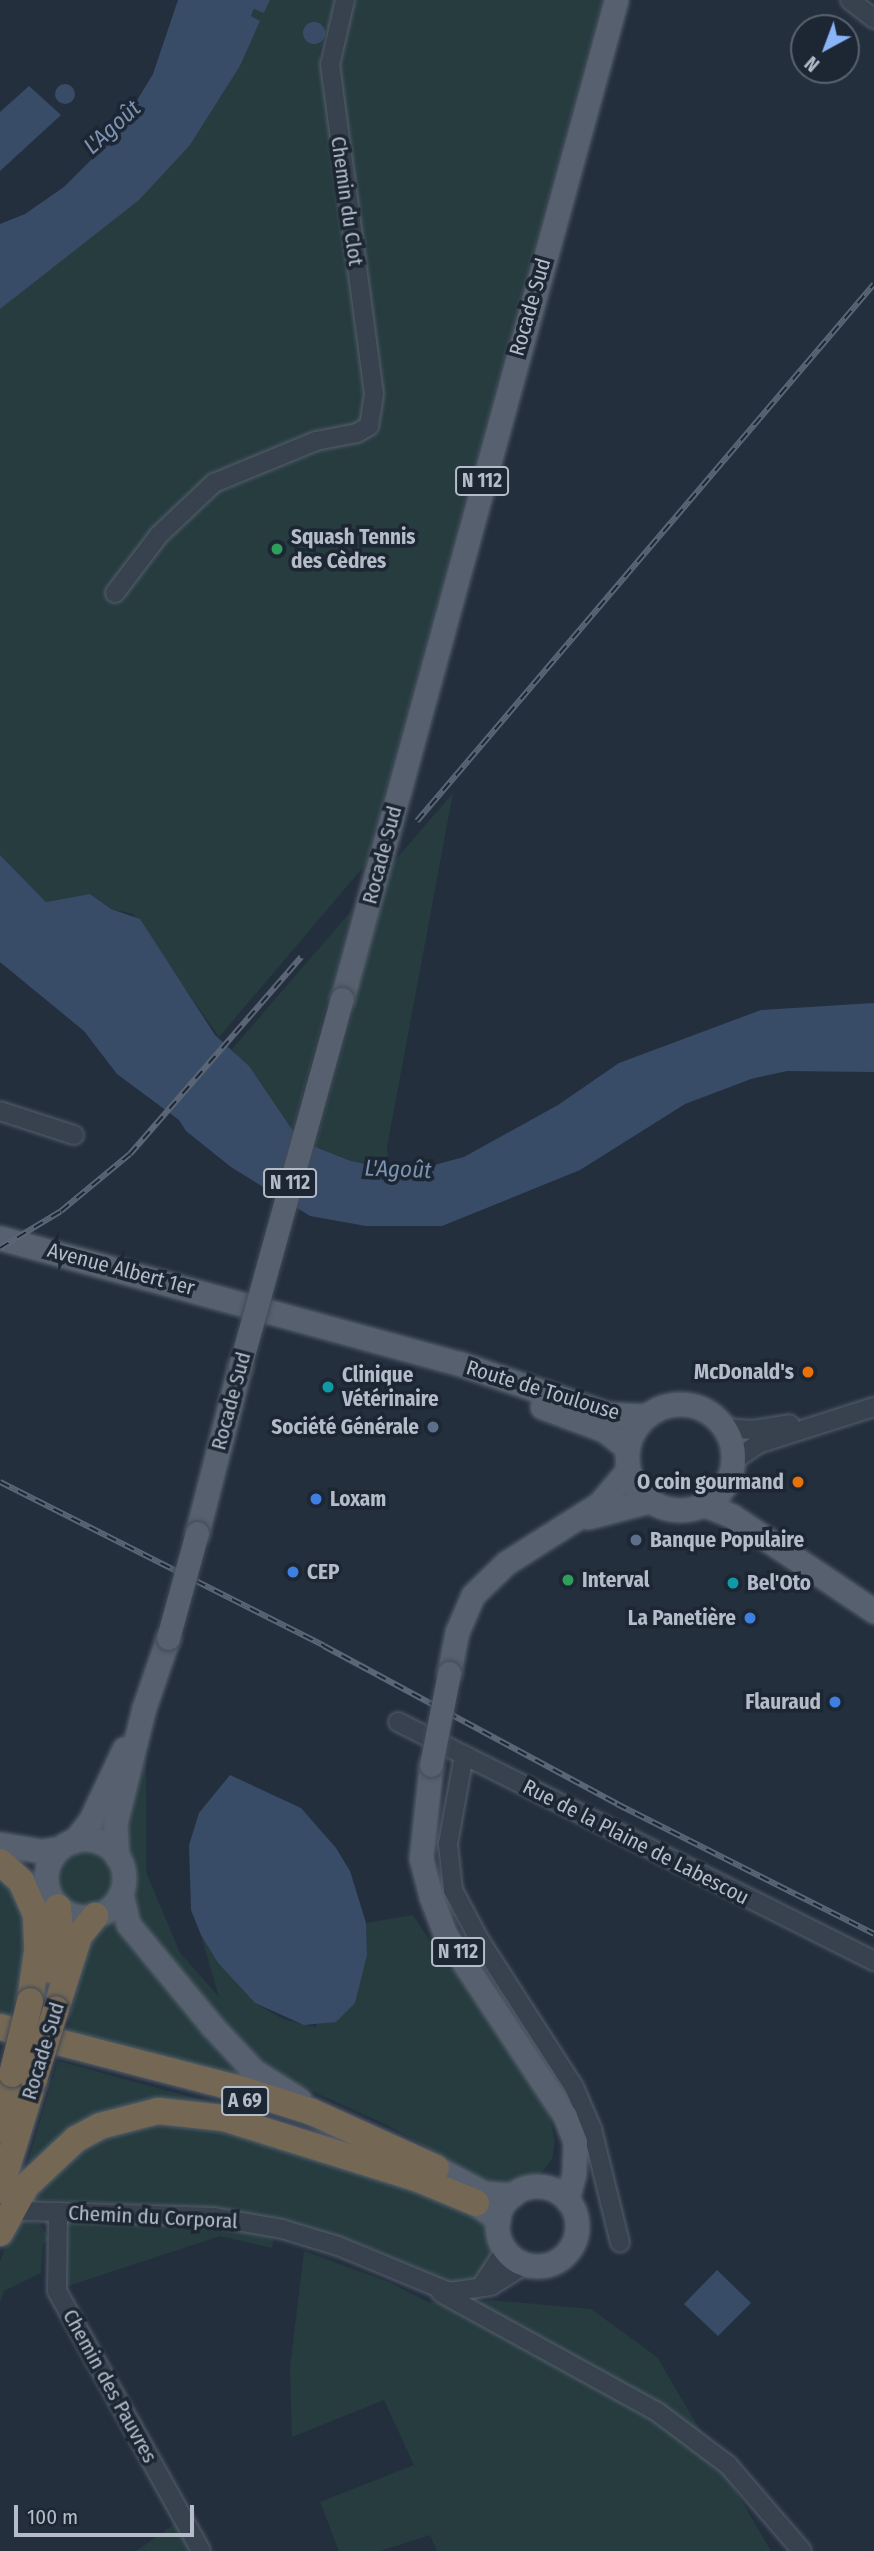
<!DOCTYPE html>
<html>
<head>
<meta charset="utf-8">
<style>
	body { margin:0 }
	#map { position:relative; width:874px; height:2551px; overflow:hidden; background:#242f3e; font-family:"Fira Sans Condensed",sans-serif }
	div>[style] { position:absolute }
	.green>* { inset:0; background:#263c3f }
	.round { border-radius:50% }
	.water>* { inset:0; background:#394c67 }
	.roads { filter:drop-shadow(0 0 2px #565f6c) drop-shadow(0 0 2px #565f6c) }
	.minor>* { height:18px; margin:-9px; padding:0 9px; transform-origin:9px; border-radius:9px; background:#38414e }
	.major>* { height:23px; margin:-11.5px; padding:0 11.5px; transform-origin:11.5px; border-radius:11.5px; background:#56606e }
	.major>.ring { margin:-11.5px; padding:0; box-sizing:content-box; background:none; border:23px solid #56606e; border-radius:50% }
	.highway>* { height:26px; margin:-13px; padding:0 13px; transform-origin:13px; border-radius:13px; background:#746855 }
	.rail>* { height:6px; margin-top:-3px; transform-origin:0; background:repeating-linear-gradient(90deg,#1d2633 0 10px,#5a6575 0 20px); box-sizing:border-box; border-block:2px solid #5a6575 }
	.bridges { filter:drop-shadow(0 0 2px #414a57) drop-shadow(0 0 2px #414a57) }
	.major-bridge>* { height:23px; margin:-11.5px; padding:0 11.5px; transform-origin:11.5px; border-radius:11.5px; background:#56606e }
	.highway-bridge>* { height:26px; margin:-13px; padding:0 13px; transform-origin:13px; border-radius:13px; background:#746855 }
	.dots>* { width:19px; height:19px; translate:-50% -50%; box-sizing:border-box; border:4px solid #1d2633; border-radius:50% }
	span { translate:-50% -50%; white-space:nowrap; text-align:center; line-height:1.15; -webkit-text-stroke:7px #1d2633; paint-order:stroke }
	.shield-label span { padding:2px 5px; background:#1d2633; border:2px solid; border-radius:5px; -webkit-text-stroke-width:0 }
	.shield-label { font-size:19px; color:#b4bcc9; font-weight:700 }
	.street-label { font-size:21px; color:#b4bcc9 }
	.poi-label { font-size:21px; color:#b4bcc9; font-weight:700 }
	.left { translate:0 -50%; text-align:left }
	.right { translate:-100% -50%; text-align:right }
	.water-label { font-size:23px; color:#7c92b1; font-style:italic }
	.north { position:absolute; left:790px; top:14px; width:70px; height:70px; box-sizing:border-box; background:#1d2633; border:2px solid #59626f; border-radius:50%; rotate:221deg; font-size:19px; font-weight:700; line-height:28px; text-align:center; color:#b4bcc9 }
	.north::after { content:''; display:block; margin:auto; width:24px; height:32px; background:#8ab4f8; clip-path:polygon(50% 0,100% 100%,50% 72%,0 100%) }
	.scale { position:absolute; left:14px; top:2505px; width:180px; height:32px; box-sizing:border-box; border:4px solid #b4bcc9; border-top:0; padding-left:9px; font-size:21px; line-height:24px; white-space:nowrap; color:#b4bcc9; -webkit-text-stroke:5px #1d2633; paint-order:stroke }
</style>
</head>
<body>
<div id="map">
	<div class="green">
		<i style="clip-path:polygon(270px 0,340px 0,319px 52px,366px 383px,337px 67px,344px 22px,354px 0,602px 0,365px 865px,219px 1037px,133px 914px,111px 909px,90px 894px,46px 902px,0 855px,0 309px,190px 145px,240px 66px,260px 21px,251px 16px,255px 9px,264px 13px)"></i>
		<i style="clip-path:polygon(453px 793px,387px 1147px,389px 1169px,351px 1161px,314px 1146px,391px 865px)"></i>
		<i style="clip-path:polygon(352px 910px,293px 1131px,232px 1049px)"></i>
		<i style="clip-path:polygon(146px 1756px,146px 1872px,180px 1953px,219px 1997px,201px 1935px,218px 1963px,255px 2003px,283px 2019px,315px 2027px,367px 1955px,366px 1923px,413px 1915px,448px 1968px,465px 1975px,546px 2099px,555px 2142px,552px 2159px,538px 2177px,495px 2186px,387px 2125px,263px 2069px,135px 1925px,129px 1895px,134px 1873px,123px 1842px,124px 1814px)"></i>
		<i class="round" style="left:54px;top:1847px;width:62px;height:62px"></i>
		<i style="clip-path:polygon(0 1873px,11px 1882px,30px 1931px,19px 2020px,0 2014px)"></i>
		<i style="clip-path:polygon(115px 1916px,246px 2073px,242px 2078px,67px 2032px,90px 1938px)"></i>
		<i style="clip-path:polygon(58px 2061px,213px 2103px,280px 2122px,178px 2105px,34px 2164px,28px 2161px)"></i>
		<i style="clip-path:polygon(181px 2120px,432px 2192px,488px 2224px,494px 2247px,490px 2262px,470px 2281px,442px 2283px,370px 2248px,293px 2223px,207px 2207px,27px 2199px,47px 2171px,98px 2139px,141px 2123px)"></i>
		<i style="clip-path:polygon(16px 2221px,39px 2223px,50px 2239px,43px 2244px,41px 2273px,4px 2291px,0 2302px,0 2261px)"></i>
		<i style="clip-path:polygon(71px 2223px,178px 2223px,274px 2236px,272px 2248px,220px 2236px,62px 2288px,66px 2228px)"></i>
		<i style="clip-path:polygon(304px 2251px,389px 2282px,428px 2302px,459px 2306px,492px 2300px,591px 2309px,657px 2357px,771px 2551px,437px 2551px,430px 2535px,380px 2551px,339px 2551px,320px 2502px,414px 2465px,384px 2400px,292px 2437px,290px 2368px)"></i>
		<i style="clip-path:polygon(176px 2523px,190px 2551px,136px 2551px)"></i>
	</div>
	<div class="water">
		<i style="clip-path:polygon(178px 0,270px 0,264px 13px,254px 9px,251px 16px,260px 21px,240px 66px,190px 145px,139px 200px,0 309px,0 224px,25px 214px,64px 187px,116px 135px,153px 74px)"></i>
		<i class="round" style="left:303px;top:22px;width:22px;height:22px"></i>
		<i class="round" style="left:55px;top:84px;width:20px;height:20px"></i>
		<i style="clip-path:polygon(29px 86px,61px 115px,0 171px,0 112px)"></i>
		<i style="clip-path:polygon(0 855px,46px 902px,90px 894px,111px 909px,140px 919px,215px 1035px,249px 1066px,293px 1131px,313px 1146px,351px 1161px,389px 1169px,423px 1168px,464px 1157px,558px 1105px,619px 1063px,761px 1010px,874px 1003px,874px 1072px,787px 1071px,751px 1079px,685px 1104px,580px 1170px,442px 1226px,366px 1226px,310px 1216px,231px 1167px,186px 1131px,179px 1120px,117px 1074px,84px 1031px,0 962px)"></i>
		<i style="clip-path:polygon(230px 1775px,301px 1808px,336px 1848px,350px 1871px,366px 1923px,367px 1955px,355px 2003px,336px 2022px,304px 2025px,255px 2003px,218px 1963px,201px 1935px,191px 1910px,189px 1845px,199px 1813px)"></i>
		<i style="clip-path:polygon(717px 2270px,751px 2303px,718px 2336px,684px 2304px)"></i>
	</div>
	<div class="roads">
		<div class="minor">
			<i style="left:850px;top:0;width:31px;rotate:38deg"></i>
			<i style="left:115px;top:593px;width:73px;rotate:-52.8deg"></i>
			<i style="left:159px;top:535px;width:76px;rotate:-43.4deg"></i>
			<i style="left:214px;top:483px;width:110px;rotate:-22.4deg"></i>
			<i style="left:316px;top:441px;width:42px;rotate:-11deg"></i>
			<i style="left:357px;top:433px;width:14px;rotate:-30deg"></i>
			<i style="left:369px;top:426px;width:32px;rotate:-81deg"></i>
			<i style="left:374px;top:394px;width:332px;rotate:-97.6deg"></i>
			<i style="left:330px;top:65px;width:67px;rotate:-77deg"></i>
			<i style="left:0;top:1111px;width:78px;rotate:18deg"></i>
			<i style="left:724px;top:1428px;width:29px;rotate:4deg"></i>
			<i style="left:753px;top:1430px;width:37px;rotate:-9deg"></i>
			<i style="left:733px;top:1461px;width:30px;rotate:-34deg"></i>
			<i style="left:758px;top:1444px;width:122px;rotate:-17.7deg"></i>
			<i style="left:398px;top:1722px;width:533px;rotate:26.66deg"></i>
			<i style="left:464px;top:1755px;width:90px;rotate:100.2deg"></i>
			<i style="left:448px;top:1844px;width:46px;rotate:83.8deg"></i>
			<i style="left:453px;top:1890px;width:58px;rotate:62.1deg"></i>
			<i style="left:480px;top:1941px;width:174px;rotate:57.2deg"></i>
			<i style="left:574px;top:2087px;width:46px;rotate:66.8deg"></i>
			<i style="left:592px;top:2129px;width:117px;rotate:76.2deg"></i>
			<i style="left:24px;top:2211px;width:190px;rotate:1.8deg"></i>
			<i style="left:214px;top:2217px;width:69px;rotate:10deg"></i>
			<i style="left:282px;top:2229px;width:59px;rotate:16.9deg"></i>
			<i style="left:338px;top:2246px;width:120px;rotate:22.5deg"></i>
			<i style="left:449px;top:2292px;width:42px;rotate:-8.1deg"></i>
			<i style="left:491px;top:2286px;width:41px;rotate:-32.2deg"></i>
			<i style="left:58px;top:2212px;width:79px;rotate:90.7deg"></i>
			<i style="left:57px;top:2291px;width:297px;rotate:61deg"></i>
			<i style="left:481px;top:2287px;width:44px;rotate:-57deg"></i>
			<i style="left:441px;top:2293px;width:245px;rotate:28.8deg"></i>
			<i style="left:656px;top:2411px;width:90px;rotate:36.9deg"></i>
			<i style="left:728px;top:2465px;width:113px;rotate:49.3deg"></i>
		</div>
		<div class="major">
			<i style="left:342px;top:999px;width:1036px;rotate:-74.66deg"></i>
			<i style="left:0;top:1238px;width:475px;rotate:15.3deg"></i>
			<i style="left:458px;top:1363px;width:158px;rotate:18.8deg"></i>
			<i style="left:608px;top:1414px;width:39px;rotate:3deg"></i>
			<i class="ring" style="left:627px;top:1404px;width:83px;height:83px"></i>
			<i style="left:542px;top:1407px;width:66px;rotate:20.4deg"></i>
			<i style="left:604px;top:1430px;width:29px;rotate:38deg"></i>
			<i style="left:705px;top:1505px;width:29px;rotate:22deg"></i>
			<i style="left:732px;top:1516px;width:171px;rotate:33.8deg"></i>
			<i style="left:588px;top:1517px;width:64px;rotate:-14.5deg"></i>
			<i style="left:197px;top:1533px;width:172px;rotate:-75.6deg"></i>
			<i style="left:449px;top:1673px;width:42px;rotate:-79deg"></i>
			<i style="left:457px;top:1632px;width:40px;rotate:-66.6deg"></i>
			<i style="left:473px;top:1595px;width:46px;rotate:-44.1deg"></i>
			<i style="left:506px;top:1563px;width:110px;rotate:-32.4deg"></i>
			<i style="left:599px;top:1504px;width:45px;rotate:-49.5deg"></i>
			<i style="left:431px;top:1765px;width:94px;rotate:96.1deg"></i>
			<i style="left:421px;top:1858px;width:40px;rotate:75.6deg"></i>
			<i style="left:431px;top:1897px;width:40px;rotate:69deg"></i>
			<i style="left:445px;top:1934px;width:218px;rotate:56.6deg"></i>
			<i style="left:565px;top:2116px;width:28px;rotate:69deg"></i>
			<i style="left:575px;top:2142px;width:32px;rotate:92deg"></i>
			<i style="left:574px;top:2174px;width:27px;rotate:105deg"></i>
			<i class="ring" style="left:46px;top:1839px;width:55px;height:55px"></i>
			<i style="left:74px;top:1841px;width:26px;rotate:-51deg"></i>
			<i style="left:90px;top:1821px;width:80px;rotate:-64.7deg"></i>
			<i style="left:0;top:1844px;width:42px;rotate:9.7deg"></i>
			<i style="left:41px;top:1851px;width:19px;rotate:-9deg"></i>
			<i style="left:117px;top:1857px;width:33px;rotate:-93deg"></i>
			<i style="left:115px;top:1824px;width:120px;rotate:-76deg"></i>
			<i style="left:144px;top:1708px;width:74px;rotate:-71.1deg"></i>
			<i style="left:121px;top:1893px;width:32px;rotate:77deg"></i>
			<i style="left:128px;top:1924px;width:132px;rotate:50.5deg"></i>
			<i style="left:212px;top:2026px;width:62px;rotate:47deg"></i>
			<i style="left:254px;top:2071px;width:54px;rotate:32.2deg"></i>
			<i style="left:422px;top:2160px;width:70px;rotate:28deg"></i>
			<i style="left:484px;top:2193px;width:29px;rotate:4deg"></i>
			<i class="ring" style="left:497px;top:2186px;width:57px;height:57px"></i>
			<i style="left:461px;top:2194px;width:45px;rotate:34deg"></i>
		</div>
		<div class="highway">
			<i style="left:0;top:1862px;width:28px;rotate:42deg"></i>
			<i style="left:21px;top:1881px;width:37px;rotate:66deg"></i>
			<i style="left:36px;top:1915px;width:37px;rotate:88deg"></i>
			<i style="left:37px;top:1952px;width:49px;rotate:98.1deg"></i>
			<i style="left:52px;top:1970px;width:41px;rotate:-78.7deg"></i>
			<i style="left:60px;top:1930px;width:23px;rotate:-95deg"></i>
			<i style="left:56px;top:2009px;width:77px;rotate:-72.5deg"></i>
			<i style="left:79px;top:1936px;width:26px;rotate:-51deg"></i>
			<i style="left:0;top:2027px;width:251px;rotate:14.5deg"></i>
			<i style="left:243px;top:2090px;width:72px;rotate:17.7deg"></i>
			<i style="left:312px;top:2112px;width:136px;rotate:24.3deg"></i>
			<i style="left:0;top:2130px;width:57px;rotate:-77.9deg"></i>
			<i style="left:0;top:2190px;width:115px;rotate:-72.8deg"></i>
			<i style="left:0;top:2233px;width:54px;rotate:-61deg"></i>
			<i style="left:26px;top:2186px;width:69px;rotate:-43.2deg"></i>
			<i style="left:76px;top:2139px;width:27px;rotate:-28deg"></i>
			<i style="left:100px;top:2126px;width:60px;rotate:-14.5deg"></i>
			<i style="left:158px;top:2111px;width:66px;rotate:6.1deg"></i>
			<i style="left:224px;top:2118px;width:201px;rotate:17.4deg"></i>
			<i style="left:416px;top:2178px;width:65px;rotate:22.6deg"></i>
		</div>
	</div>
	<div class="rail">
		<i style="left:417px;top:821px;width:705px;rotate:-49.6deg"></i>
		<i style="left:0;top:1248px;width:71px;rotate:-31.2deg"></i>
		<i style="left:61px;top:1211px;width:89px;rotate:-39.6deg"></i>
		<i style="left:130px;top:1154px;width:261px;rotate:-49deg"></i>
		<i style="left:0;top:1482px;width:363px;rotate:26.8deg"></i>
		<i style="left:324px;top:1646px;width:333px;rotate:28.3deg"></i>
		<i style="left:617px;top:1804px;width:288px;rotate:26.8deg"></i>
	</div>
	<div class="bridges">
		<div class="major-bridge">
			<i style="left:240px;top:1366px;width:381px;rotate:-74.5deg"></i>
			<i style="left:168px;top:1638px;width:109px;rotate:-74.6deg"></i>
			<i style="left:431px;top:1765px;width:94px;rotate:-78.9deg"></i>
		</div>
		<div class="highway-bridge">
			<i style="left:12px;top:2074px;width:75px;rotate:-76.1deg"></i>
			<i style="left:34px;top:2080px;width:74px;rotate:-72.8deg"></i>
		</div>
	</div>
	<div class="dots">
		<i style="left:277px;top:549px;background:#2e9e5b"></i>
		<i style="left:808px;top:1372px;background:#e8710a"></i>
		<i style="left:328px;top:1387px;background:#0f9aa8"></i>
		<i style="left:433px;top:1427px;background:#5c6f8a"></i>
		<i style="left:798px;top:1482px;background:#e8710a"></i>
		<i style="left:316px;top:1499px;background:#3f7fe0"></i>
		<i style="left:636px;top:1540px;background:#5c6f8a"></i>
		<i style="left:293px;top:1572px;background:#3f7fe0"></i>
		<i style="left:568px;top:1580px;background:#2e9e5b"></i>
		<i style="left:733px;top:1583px;background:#0f9aa8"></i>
		<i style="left:750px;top:1618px;background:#3f7fe0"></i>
		<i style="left:835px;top:1702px;background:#3f7fe0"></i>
	</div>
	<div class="shield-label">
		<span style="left:482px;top:481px">N 112</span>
		<span style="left:290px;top:1183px">N 112</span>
		<span style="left:458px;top:1952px">N 112</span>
		<span style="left:245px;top:2101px">A 69</span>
	</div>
	<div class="street-label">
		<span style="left:347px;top:201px;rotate:82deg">Chemin du Clot</span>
		<span style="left:530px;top:307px;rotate:-74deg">Rocade Sud</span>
		<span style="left:382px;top:855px;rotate:-75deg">Rocade Sud</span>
		<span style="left:121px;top:1269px;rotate:15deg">Avenue Albert 1er</span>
		<span style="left:543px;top:1390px;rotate:17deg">Route de Toulouse</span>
		<span style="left:231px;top:1401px;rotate:-75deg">Rocade Sud</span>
		<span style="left:636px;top:1842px;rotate:27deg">Rue de la Plaine de Labescou</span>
		<span style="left:43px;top:2051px;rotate:-73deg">Rocade Sud</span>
		<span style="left:153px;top:2217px;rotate:3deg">Chemin du Corporal</span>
		<span style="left:110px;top:2386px;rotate:61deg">Chemin des Pauvres</span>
	</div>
	<div class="poi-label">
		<span class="left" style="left:291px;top:549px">Squash Tennis<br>des Cèdres</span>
		<span class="right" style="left:794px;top:1372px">McDonald's</span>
		<span class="left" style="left:342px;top:1387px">Clinique<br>Vétérinaire</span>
		<span class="right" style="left:419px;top:1427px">Société Générale</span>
		<span class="right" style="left:784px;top:1482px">O coin gourmand</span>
		<span class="left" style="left:330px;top:1499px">Loxam</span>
		<span class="left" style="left:650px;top:1540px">Banque Populaire</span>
		<span class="left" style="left:307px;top:1572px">CEP</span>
		<span class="left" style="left:582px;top:1580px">Interval</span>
		<span class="left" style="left:747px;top:1583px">Bel'Oto</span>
		<span class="right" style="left:736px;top:1618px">La Panetière</span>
		<span class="right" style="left:821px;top:1702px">Flauraud</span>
	</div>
	<div class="water-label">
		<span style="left:112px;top:127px;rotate:-42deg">L'Agoût</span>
		<span style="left:398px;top:1169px;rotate:2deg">L'Agoût</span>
	</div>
	<div class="north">N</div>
	<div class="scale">100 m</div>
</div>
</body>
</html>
